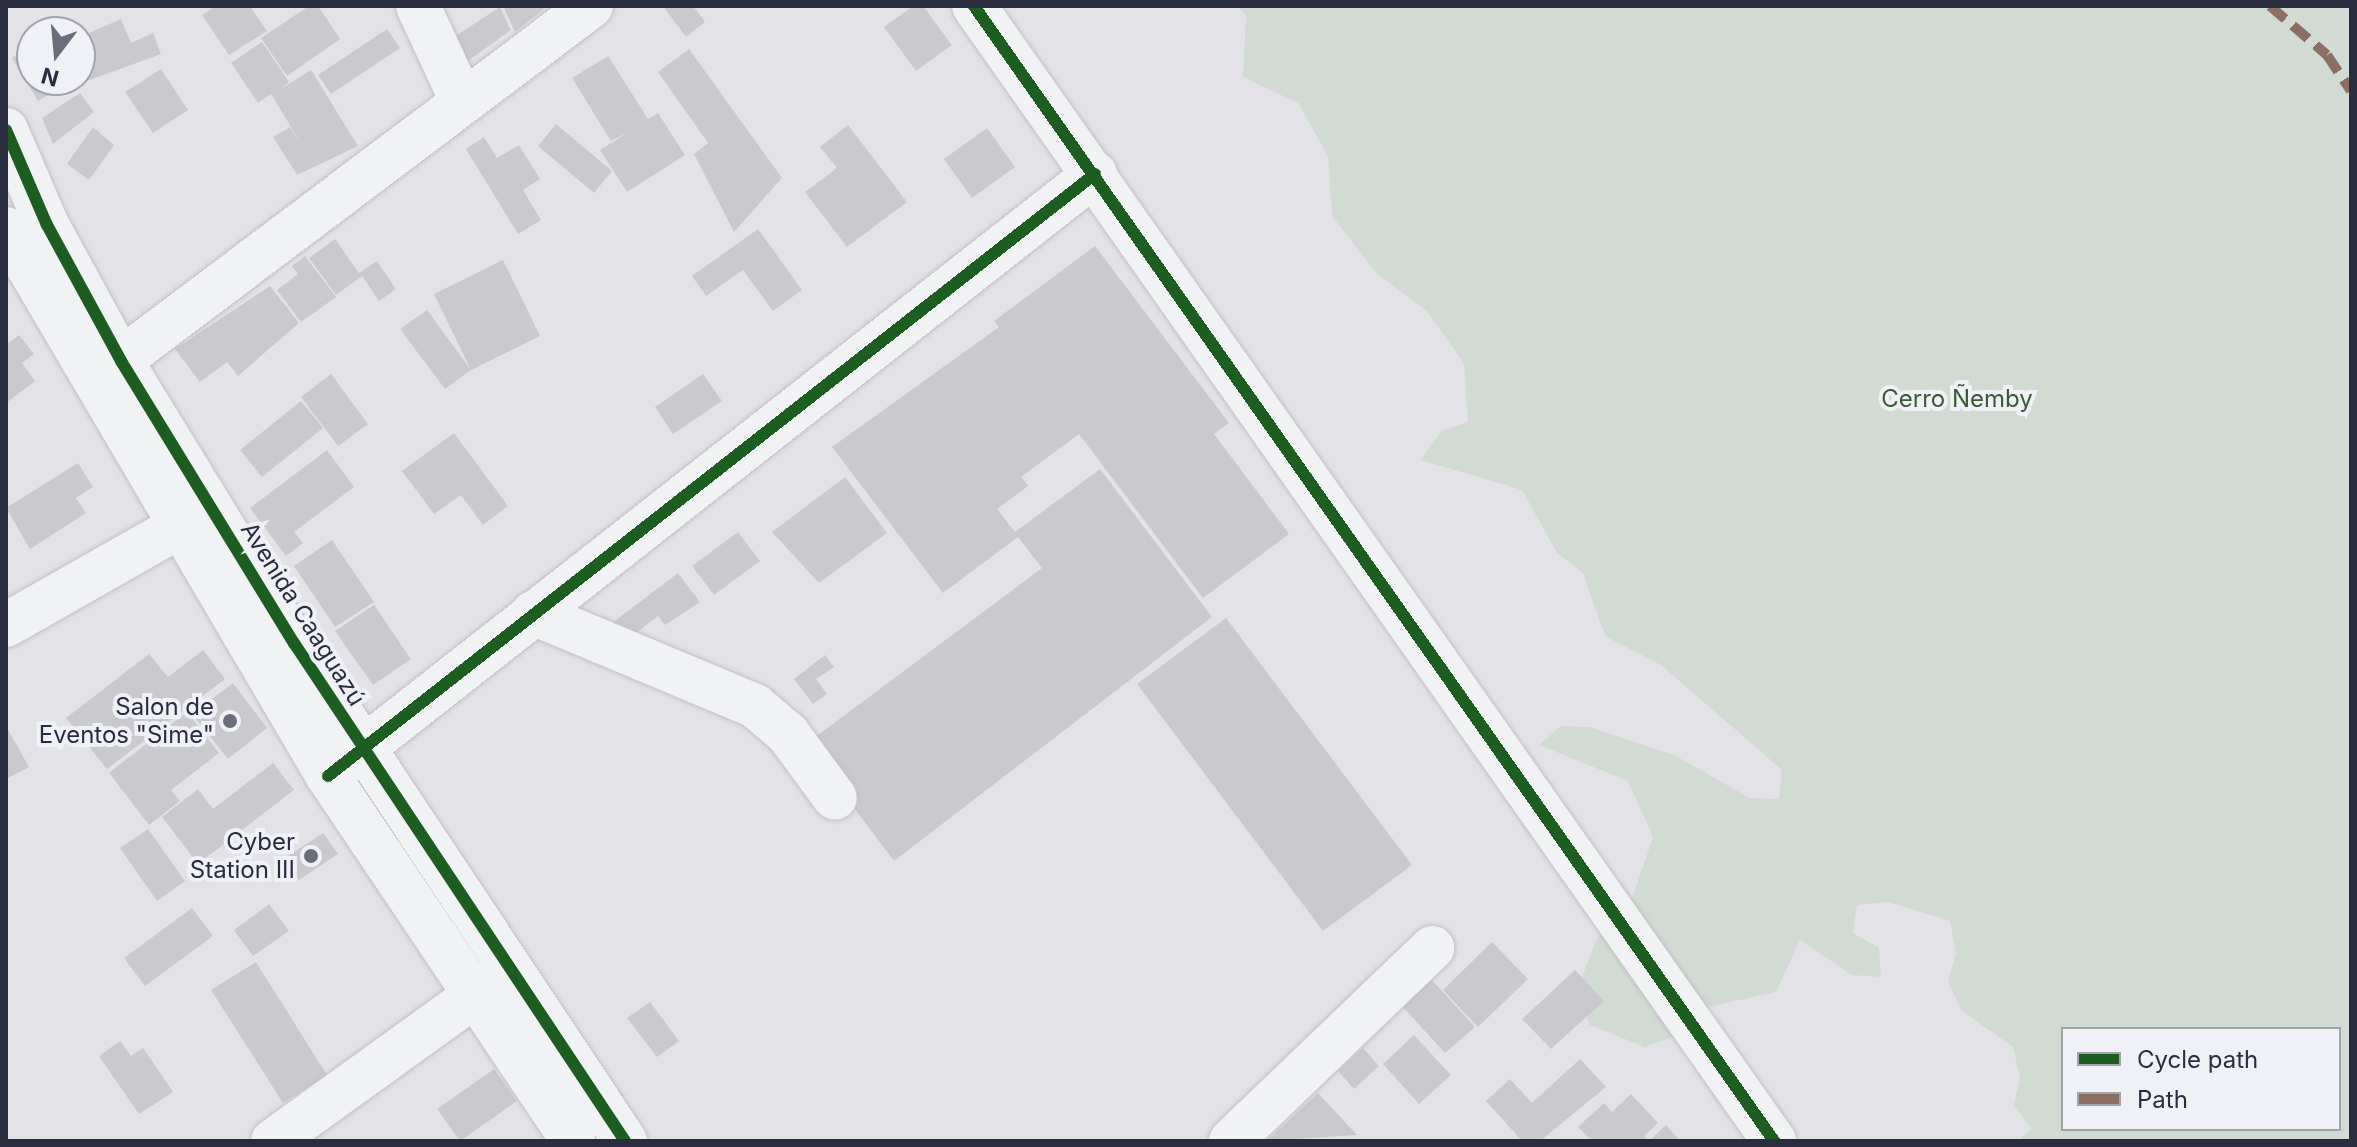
<!DOCTYPE html>
<html>
<head>
<meta charset="utf-8">
<style>
	body { margin:0 }
	#map { position:relative; width:2357px; height:1147px; overflow:hidden; background:#e3e3e7; font-family:Inter,sans-serif }
	div>[style] { position:absolute }
	.green>* { inset:0; background:#d1dad3 }
	.building>* { inset:0; background:#c9c9ce }
	.roads { filter:drop-shadow(0 0 2px #c1c1c5) drop-shadow(0 0 2px #c1c1c5) }
	.minor>* { height:44px; margin:-22px; padding:0 22px; transform-origin:22px; border-radius:22px; background:#f1f2f4 }
	.quiet>* { height:10px; margin-top:-5px; transform-origin:0; background:repeating-linear-gradient(90deg,#8d6e63 0 20px,transparent 0 30px) }
	.cycleway>* { height:12px; margin:-6px; padding:0 6px; transform-origin:6px; border-radius:6px; background:#1b5e20 }
	.dots>* { width:22px; height:22px; translate:-50% -50%; box-sizing:border-box; border:4px solid #f0f1f6; border-radius:50% }
	span { translate:-50% -50%; white-space:nowrap; text-align:center; line-height:1.15; -webkit-text-stroke:8px #f0f1f6; paint-order:stroke }
	.park-label { font-size:24px; color:#385b38 }
	.street-label { font-size:24px; color:#2a2d40 }
	.poi-label { font-size:24px; color:#2a2d40 }
	.right { translate:-100% -50%; text-align:right }
	.frame { position:absolute; inset:0; border:8px solid #2a2d40; pointer-events:none }
	.legend { position:absolute; left:2061px; top:1027px; width:280px; height:104px; box-sizing:border-box; background:#f0f1f6; border:2px solid #a1a3ad; margin:0; padding:10px 14px; list-style:none; font-size:24px; color:#2a2d40 }
	.legend li { display:flex; align-items:center; gap:16px; height:40px }
	.legend b { width:40px; border:2px solid #a1a3ad }
	.north { position:absolute; left:16px; top:16px; width:80px; height:80px; box-sizing:border-box; background:#f0f1f6; border:2px solid #a1a3ad; border-radius:50%; rotate:196deg; font-size:22px; font-weight:700; line-height:32px; text-align:center; color:#2a2d40 }
	.north::after { content:''; display:block; margin:auto; width:28px; height:36px; background:#6b6d7a; clip-path:polygon(50% 0,100% 100%,50% 72%,0 100%) }
</style>
</head>
<body>
<div id="map">
	<div class="green">
		<i style="clip-path:polygon(evenodd,1237px 6px,2351px 6px,2351px 1141px,2018px 1141px,2031px 1129px,2014px 1105px,2020px 1077px,2013px 1047px,1962px 1011px,1948px 982px,1956px 953px,1950px 921px,1888px 902px,1857px 905px,1853px 933px,1879px 948px,1881px 977px,1852px 975px,1800px 940px,1776px 992px,1689px 1011px,1673px 1037px,1645px 1047px,1590px 1025px,1576px 999px,1585px 969px,1596px 940px,1633px 896px,1653px 837px,1628px 781px,1539px 745px,1561px 726px,1590px 727px,1674px 755px,1750px 798px,1779px 799px,1782px 770px,1661px 665px,1605px 636px,1583px 573px,1557px 553px,1522px 490px,1421px 460px,1441px 431px,1468px 422px,1464px 363px,1427px 311px,1377px 274px,1332px 216px,1328px 156px,1298px 103px,1243px 77px,1246px 15px,1237px 6px,2063px 1029px,2339px 1029px,2339px 1129px,2063px 1129px,2063px 1029px)"></i>
	</div>
	<div class="building">
		<i style="clip-path:polygon(216px 6px,250px 6px,267px 31px,229px 55px,202px 15px)"></i>
		<i style="clip-path:polygon(309px 6px,318px 6px,340px 39px,287px 76px,261px 38px)"></i>
		<i style="clip-path:polygon(503px 6px,542px 6px,544px 9px,515px 32px)"></i>
		<i style="clip-path:polygon(663px 6px,693px 6px,705px 22px,686px 37px)"></i>
		<i style="clip-path:polygon(913px 6px,923px 6px,952px 45px,916px 71px,884px 27px)"></i>
		<i style="clip-path:polygon(500px 7px,511px 30px,458px 68px,445px 43px)"></i>
		<i style="clip-path:polygon(121px 19px,131px 43px,153px 33px,161px 54px,87px 81px,80px 37px)"></i>
		<i style="clip-path:polygon(387px 29px,400px 48px,331px 94px,318px 75px)"></i>
		<i style="clip-path:polygon(262px 42px,289px 82px,279px 90px,311px 70px,358px 146px,297px 175px,273px 137px,290px 127px,302px 145px,271px 94px,258px 103px,231px 63px)"></i>
		<i style="clip-path:polygon(32px 46px,32px 80px,74px 80px,38px 101px,12px 58px)"></i>
		<i style="clip-path:polygon(689px 49px,782px 178px,734px 232px,694px 154px,708px 143px,658px 72px)"></i>
		<i style="clip-path:polygon(608px 56px,648px 119px,658px 113px,685px 155px,627px 192px,600px 150px,629px 132px,611px 141px,572px 78px)"></i>
		<i style="clip-path:polygon(161px 69px,188px 110px,153px 133px,125px 92px)"></i>
		<i style="clip-path:polygon(80px 93px,94px 112px,53px 144px,42px 118px)"></i>
		<i style="clip-path:polygon(556px 124px,612px 171px,594px 193px,538px 146px)"></i>
		<i style="clip-path:polygon(848px 125px,907px 202px,847px 247px,805px 192px,837px 168px,820px 147px)"></i>
		<i style="clip-path:polygon(93px 127px,114px 145px,89px 180px,67px 164px)"></i>
		<i style="clip-path:polygon(987px 128px,1015px 167px,972px 198px,944px 159px)"></i>
		<i style="clip-path:polygon(484px 137px,497px 158px,519px 145px,540px 179px,523px 190px,541px 220px,518px 234px,466px 149px)"></i>
		<i style="clip-path:polygon(758px 229px,802px 290px,773px 311px,743px 270px,706px 296px,692px 276px)"></i>
		<i style="clip-path:polygon(335px 239px,359px 273px,377px 261px,396px 289px,379px 301px,362px 276px,336px 295px,309px 258px)"></i>
		<i style="clip-path:polygon(1095px 246px,1229px 423px,1214px 434px,1289px 534px,1203px 598px,1079px 434px,1021px 477px,1028px 486px,997px 509px,1015px 532px,1100px 469px,1212px 617px,894px 861px,806px 744px,1042px 568px,1018px 537px,943px 593px,832px 447px,999px 327px,994px 321px)"></i>
		<i style="clip-path:polygon(305px 256px,336px 297px,301px 322px,277px 290px,298px 274px,292px 266px)"></i>
		<i style="clip-path:polygon(503px 260px,540px 336px,471px 370px,434px 294px)"></i>
		<i style="clip-path:polygon(270px 286px,299px 323px,238px 376px,227px 362px,200px 382px,175px 349px)"></i>
		<i style="clip-path:polygon(427px 310px,471px 370px,445px 389px,400px 329px)"></i>
		<i style="clip-path:polygon(19px 335px,34px 354px,22px 363px,35px 381px,6px 403px,6px 345px)"></i>
		<i style="clip-path:polygon(331px 374px,368px 424px,338px 446px,301px 397px)"></i>
		<i style="clip-path:polygon(703px 374px,722px 401px,673px 434px,655px 407px)"></i>
		<i style="clip-path:polygon(301px 401px,323px 428px,262px 477px,240px 450px)"></i>
		<i style="clip-path:polygon(454px 433px,508px 506px,483px 525px,461px 495px,434px 514px,402px 471px)"></i>
		<i style="clip-path:polygon(327px 450px,354px 487px,294px 532px,303px 543px,286px 556px,250px 508px)"></i>
		<i style="clip-path:polygon(78px 463px,93px 487px,76px 498px,86px 513px,30px 549px,6px 508px)"></i>
		<i style="clip-path:polygon(845px 477px,887px 533px,819px 583px,772px 532px)"></i>
		<i style="clip-path:polygon(738px 532px,760px 561px,714px 595px,692px 566px)"></i>
		<i style="clip-path:polygon(332px 540px,374px 602px,335px 627px,294px 566px)"></i>
		<i style="clip-path:polygon(678px 573px,700px 602px,665px 625px,658px 616px,626px 641px,612px 623px)"></i>
		<i style="clip-path:polygon(374px 605px,411px 659px,373px 685px,335px 631px)"></i>
		<i style="clip-path:polygon(1226px 618px,1412px 865px,1323px 931px,1137px 684px)"></i>
		<i style="clip-path:polygon(203px 650px,225px 679px,107px 769px,66px 718px,149px 654px,168px 677px)"></i>
		<i style="clip-path:polygon(825px 655px,834px 667px,816px 679px,827px 694px,813px 704px,794px 679px)"></i>
		<i style="clip-path:polygon(233px 683px,267px 728px,228px 759px,192px 714px)"></i>
		<i style="clip-path:polygon(187px 712px,219px 753px,171px 790px,180px 801px,149px 825px,109px 773px)"></i>
		<i style="clip-path:polygon(6px 726px,29px 767px,6px 779px)"></i>
		<i style="clip-path:polygon(273px 763px,294px 790px,198px 864px,162px 817px,198px 789px,213px 809px)"></i>
		<i style="clip-path:polygon(148px 829px,185px 881px,157px 901px,120px 848px)"></i>
		<i style="clip-path:polygon(323px 833px,338px 854px,299px 880px,285px 858px)"></i>
		<i style="clip-path:polygon(269px 904px,289px 931px,253px 956px,234px 930px)"></i>
		<i style="clip-path:polygon(192px 908px,213px 936px,145px 986px,124px 958px)"></i>
		<i style="clip-path:polygon(1492px 942px,1528px 979px,1478px 1027px,1443px 990px)"></i>
		<i style="clip-path:polygon(256px 962px,327px 1075px,283px 1103px,211px 990px)"></i>
		<i style="clip-path:polygon(1575px 970px,1604px 1001px,1551px 1049px,1522px 1019px)"></i>
		<i style="clip-path:polygon(1432px 980px,1475px 1027px,1445px 1053px,1402px 1006px)"></i>
		<i style="clip-path:polygon(650px 1002px,679px 1041px,657px 1057px,627px 1018px)"></i>
		<i style="clip-path:polygon(1414px 1035px,1451px 1075px,1419px 1104px,1383px 1064px)"></i>
		<i style="clip-path:polygon(120px 1041px,131px 1056px,143px 1048px,173px 1092px,139px 1114px,99px 1056px)"></i>
		<i style="clip-path:polygon(1363px 1048px,1379px 1066px,1354px 1089px,1338px 1071px)"></i>
		<i style="clip-path:polygon(1580px 1059px,1606px 1087px,1540px 1141px,1522px 1141px,1486px 1101px,1510px 1079px,1532px 1103px)"></i>
		<i style="clip-path:polygon(494px 1069px,517px 1101px,460px 1141px,437px 1109px)"></i>
		<i style="clip-path:polygon(1318px 1093px,1357px 1135px,1266px 1141px,1273px 1135px)"></i>
		<i style="clip-path:polygon(1631px 1094px,1658px 1123px,1644px 1136px,1649px 1141px,1666px 1125px,1680px 1141px,1592px 1141px,1578px 1127px,1604px 1103px,1612px 1112px)"></i>
	</div>
	<div class="roads">
		<div class="minor">
			<i style="left:418px;top:6px;width:105px;rotate:65.1deg"></i>
			<i style="left:974px;top:6px;width:1389px;rotate:54.82deg"></i>
			<i style="left:6px;top:130px;width:103px;rotate:66.7deg"></i>
			<i style="left:47px;top:225px;width:155px;rotate:61.4deg"></i>
			<i style="left:121px;top:361px;width:331px;rotate:58.5deg"></i>
			<i style="left:294px;top:643px;width:598px;rotate:56.39deg"></i>
			<i style="left:6px;top:229px;width:635px;rotate:59.52deg"></i>
			<i style="left:328px;top:776px;width:440px;rotate:56.1deg"></i>
			<i style="left:98px;top:377px;width:617px;rotate:-36.96deg"></i>
			<i style="left:533px;top:613px;width:241px;rotate:22.7deg"></i>
			<i style="left:755px;top:706px;width:43px;rotate:40.3deg"></i>
			<i style="left:788px;top:734px;width:79px;rotate:53.7deg"></i>
			<i style="left:6px;top:625px;width:197px;rotate:-29.6deg"></i>
			<i style="left:339px;top:767px;width:961px;rotate:-38.11deg"></i>
			<i style="left:273px;top:1141px;width:279px;rotate:-35.8deg"></i>
			<i style="left:1231px;top:1141px;width:279px;rotate:-43.8deg"></i>
		</div>
	</div>
	<div class="quiet">
		<i style="left:2270px;top:6px;width:75px;rotate:40.7deg"></i>
		<i style="left:2327px;top:55px;width:43px;rotate:56.3deg"></i>
	</div>
	<div class="cycleway">
		<i style="left:974px;top:6px;width:1389px;rotate:54.82deg"></i>
		<i style="left:6px;top:130px;width:103px;rotate:66.7deg"></i>
		<i style="left:47px;top:225px;width:155px;rotate:61.4deg"></i>
		<i style="left:121px;top:361px;width:331px;rotate:58.5deg"></i>
		<i style="left:294px;top:643px;width:598px;rotate:56.39deg"></i>
		<i style="left:328px;top:776px;width:975px;rotate:-38.13deg"></i>
	</div>
	<div class="dots">
		<i style="left:230px;top:721px;background:#6b6d7a"></i>
		<i style="left:311px;top:856px;background:#6b6d7a"></i>
	</div>
	<div class="park-label">
		<span style="left:1957px;top:399px">Cerro Ñemby</span>
	</div>
	<div class="street-label">
		<span style="left:303px;top:614px;rotate:58deg">Avenida Caaguazú</span>
	</div>
	<div class="poi-label">
		<span class="right" style="left:214px;top:721px">Salon de<br>Eventos "Sime"</span>
		<span class="right" style="left:295px;top:856px">Cyber<br>Station III</span>
	</div>
	<div class="frame"></div>
	<ul class="legend">
	<li><b style="height:10px;background:#1b5e20"></b>Cycle path</li>
	<li><b style="height:10px;background:#8d6e63"></b>Path</li>
	</ul>
	<div class="north">N</div>
</div>
</body>
</html>
